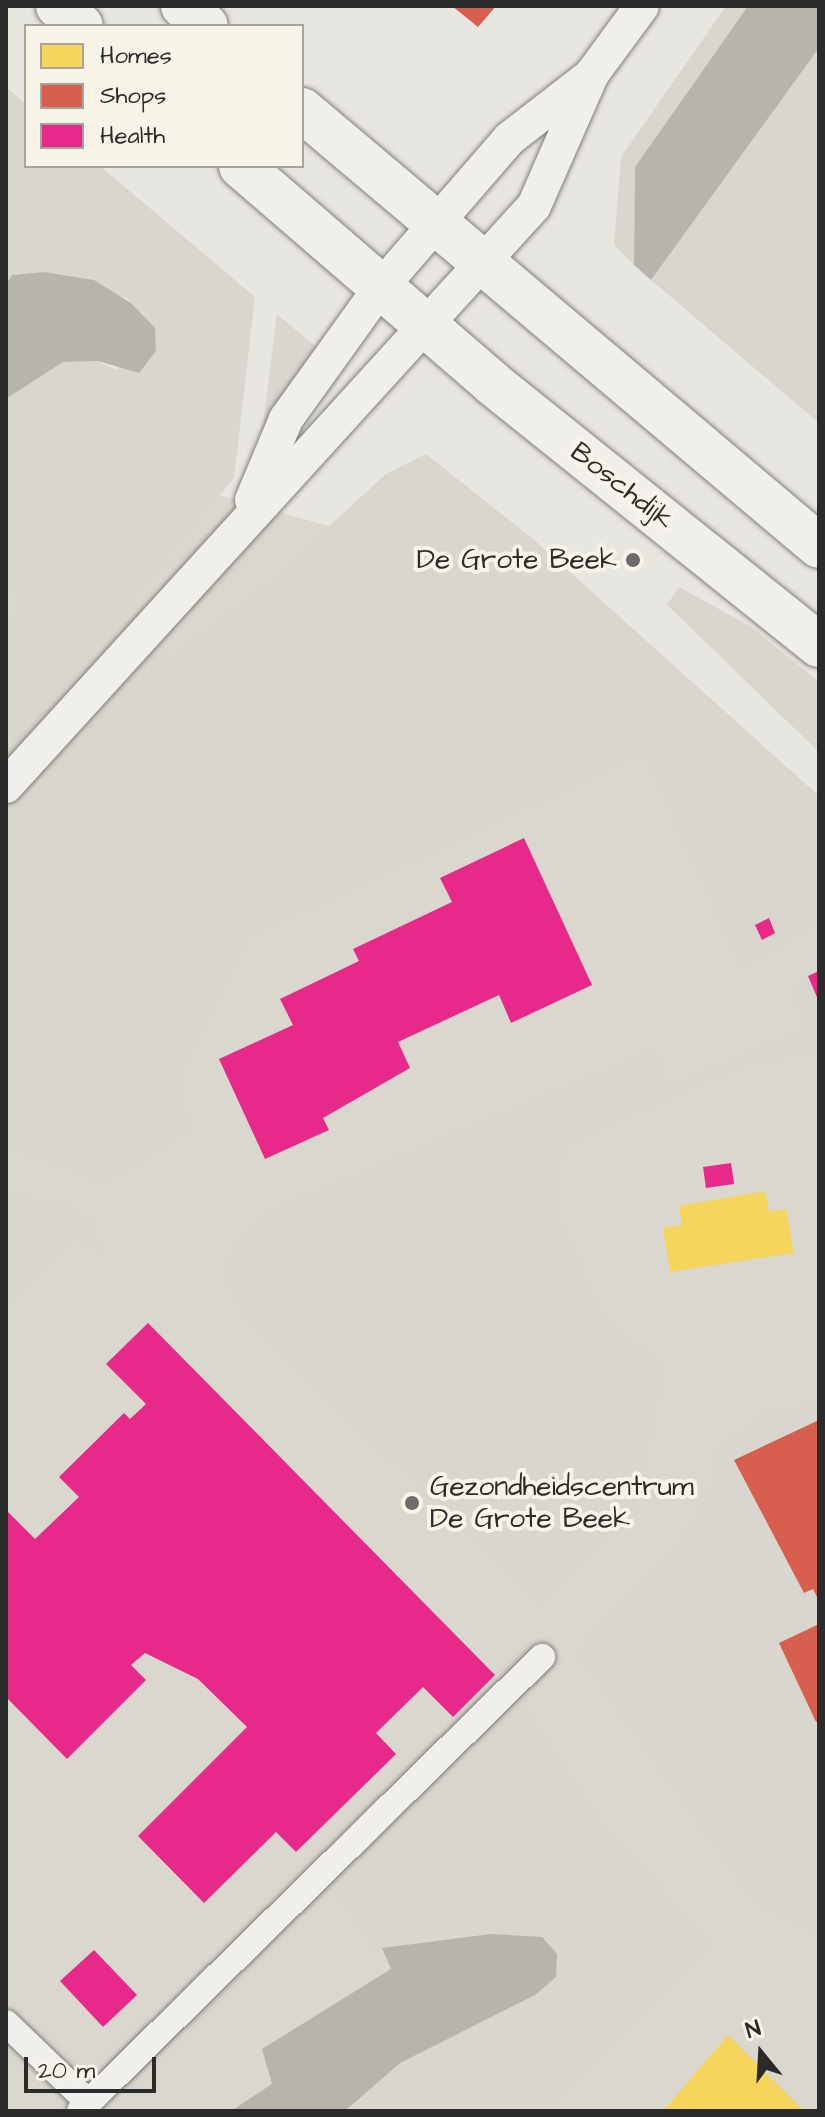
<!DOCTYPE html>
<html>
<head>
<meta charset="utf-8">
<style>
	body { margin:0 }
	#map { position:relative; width:825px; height:2117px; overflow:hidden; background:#e8e6e0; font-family:"Architects Daughter",sans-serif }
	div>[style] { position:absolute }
	.built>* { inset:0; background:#dad7cf }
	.green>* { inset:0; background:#d8d6ce }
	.water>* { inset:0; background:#b7b4ae }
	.homes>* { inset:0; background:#f6d55c }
	.shops>* { inset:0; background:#d6604d }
	.health>* { inset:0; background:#e7298a }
	.roads { filter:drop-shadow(0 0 2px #807f7c) drop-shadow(0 0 2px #807f7c) }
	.pedestrian>* { height:26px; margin:-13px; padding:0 13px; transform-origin:13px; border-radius:13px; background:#f0efeb }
	.minor>* { height:34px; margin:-17px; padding:0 17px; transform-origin:17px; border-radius:17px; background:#f0efeb }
	.primary>* { height:44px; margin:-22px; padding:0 22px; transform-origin:22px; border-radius:22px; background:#f0efeb }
	.dots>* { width:22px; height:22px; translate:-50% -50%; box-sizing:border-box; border:4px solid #f7f3e8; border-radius:50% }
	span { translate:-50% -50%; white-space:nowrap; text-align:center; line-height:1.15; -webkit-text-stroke:8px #f7f3e8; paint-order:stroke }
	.street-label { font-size:28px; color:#2b2b2b }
	.poi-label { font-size:28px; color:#2b2b2b }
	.right { translate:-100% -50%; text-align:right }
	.left { translate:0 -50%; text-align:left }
	.frame { position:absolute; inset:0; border:8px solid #2b2b2b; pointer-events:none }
	.legend { position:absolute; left:24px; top:24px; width:280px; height:144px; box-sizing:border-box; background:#f7f3e8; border:2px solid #a5a39c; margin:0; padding:10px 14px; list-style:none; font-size:24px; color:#2b2b2b }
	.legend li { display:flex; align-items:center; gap:16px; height:40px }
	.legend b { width:40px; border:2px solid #a5a39c }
	.north { position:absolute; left:721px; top:2013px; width:80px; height:80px; -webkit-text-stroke:6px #f7f3e8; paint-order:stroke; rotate:342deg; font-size:22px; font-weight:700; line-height:32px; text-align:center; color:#2b2b2b }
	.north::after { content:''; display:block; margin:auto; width:28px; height:36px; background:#2b2b2b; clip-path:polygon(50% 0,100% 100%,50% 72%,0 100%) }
	.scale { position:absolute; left:24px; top:2057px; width:132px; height:36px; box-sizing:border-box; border:4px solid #2b2b2b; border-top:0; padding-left:10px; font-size:24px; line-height:28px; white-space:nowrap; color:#2b2b2b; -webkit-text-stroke:6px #f7f3e8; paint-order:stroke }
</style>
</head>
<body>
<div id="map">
	<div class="built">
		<i style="clip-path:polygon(6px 435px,449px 560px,819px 896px,819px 2111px,6px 2111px)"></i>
	</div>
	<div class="green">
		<i style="clip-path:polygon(726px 6px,748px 6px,635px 167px,634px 265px,614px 244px,621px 157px)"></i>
		<i style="clip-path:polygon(819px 48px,819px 423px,651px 280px)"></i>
		<i style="clip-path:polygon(6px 87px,26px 104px,26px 166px,100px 166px,255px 297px,234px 478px,6px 761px,6px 621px,20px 603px,6px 586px,6px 399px,63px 362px,98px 361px,116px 370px,154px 328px,127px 298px,44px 272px,12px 275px,6px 284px)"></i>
		<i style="clip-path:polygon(277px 314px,318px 349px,262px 434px)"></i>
		<i style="clip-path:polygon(426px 454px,533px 539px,819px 796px,819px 928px,740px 970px,643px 757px,250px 939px,179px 1078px,194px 1131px,106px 1186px,6px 1148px,6px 823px,116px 696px,278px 573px,386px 474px)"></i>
		<i style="clip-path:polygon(679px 587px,750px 626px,819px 682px,819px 752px,667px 605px)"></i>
		<i style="clip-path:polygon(819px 970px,819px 1056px,753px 1064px,577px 1142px,561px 1160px,560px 1209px,602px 1314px,667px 1364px,639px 1511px,540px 1611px,247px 1320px,229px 1293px,224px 1265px,231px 1241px,262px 1212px,654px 1047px,671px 1083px,803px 1027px,787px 987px)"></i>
		<i style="clip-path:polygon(6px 1190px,77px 1206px,94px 1221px,107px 1259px,77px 1241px,6px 1312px)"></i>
		<i style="clip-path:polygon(819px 1400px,819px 1936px,754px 1904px,573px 1652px,687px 1528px,706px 1497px,716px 1446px,767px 1409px)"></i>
		<i style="clip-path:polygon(521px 1699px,601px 1819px,715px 1944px,548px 2111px,345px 2111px,400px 2063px,535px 1995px,421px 1946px,370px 1949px,327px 1882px)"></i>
	</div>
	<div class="water">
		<i style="clip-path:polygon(748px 6px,819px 6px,819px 48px,651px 280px,634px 265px,635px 167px)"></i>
		<i style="clip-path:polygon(44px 272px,94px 280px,131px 303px,155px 328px,156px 351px,139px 373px,98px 361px,63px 362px,6px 399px,6px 284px,12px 275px)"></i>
		<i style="clip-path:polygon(491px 1934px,542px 1937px,557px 1954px,556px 1977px,535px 1995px,400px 2063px,345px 2111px,231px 2111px,272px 2084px,262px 2049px,391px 1969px,382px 1948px)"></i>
	</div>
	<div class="homes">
		<i style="clip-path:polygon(765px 1191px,769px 1212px,786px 1209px,794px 1253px,670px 1272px,663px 1228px,682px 1225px,679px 1206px)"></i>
		<i style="clip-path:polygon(728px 2035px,804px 2111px,663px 2111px)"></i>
	</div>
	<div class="shops">
		<i style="clip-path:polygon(452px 6px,496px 6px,478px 27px)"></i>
		<i style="clip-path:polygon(819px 1420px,819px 1601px,813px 1589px,804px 1593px,734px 1460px)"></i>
		<i style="clip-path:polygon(819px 1624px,819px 1721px,816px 1722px,779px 1643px)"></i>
	</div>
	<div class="health">
		<i style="clip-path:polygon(524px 838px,592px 985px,511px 1023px,499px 995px,398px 1042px,410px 1068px,323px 1118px,329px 1130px,265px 1159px,219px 1059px,293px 1025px,280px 999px,359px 961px,353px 949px,452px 902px,440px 878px)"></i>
		<i style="clip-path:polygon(769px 918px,775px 933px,762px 940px,755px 925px)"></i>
		<i style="clip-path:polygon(819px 971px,819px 1002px,808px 976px)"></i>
		<i style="clip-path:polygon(731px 1163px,734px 1184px,706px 1188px,703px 1167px)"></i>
		<i style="clip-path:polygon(148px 1323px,495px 1675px,453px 1717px,423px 1687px,376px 1733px,396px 1754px,296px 1852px,276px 1832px,204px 1903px,138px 1836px,247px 1727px,198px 1679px,145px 1653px,131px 1665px,146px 1680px,67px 1759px,6px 1697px,6px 1510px,35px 1539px,79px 1497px,59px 1477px,124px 1413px,130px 1419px,146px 1404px,106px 1364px)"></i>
		<i style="clip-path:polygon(94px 1950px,137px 1995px,103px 2027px,60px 1981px)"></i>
	</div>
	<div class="roads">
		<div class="pedestrian">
			<i style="left:6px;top:2023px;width:115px;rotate:43.9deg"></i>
			<i style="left:80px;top:2111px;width:648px;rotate:-44.5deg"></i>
		</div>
		<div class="minor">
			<i style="left:252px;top:500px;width:88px;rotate:-67.2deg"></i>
			<i style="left:286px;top:419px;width:163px;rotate:-54.3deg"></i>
			<i style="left:381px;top:287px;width:196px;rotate:-49.1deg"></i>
			<i style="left:509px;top:139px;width:101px;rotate:-37.8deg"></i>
			<i style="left:6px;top:786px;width:784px;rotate:-47.69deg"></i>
			<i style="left:534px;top:206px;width:144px;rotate:-66.3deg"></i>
			<i style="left:592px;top:74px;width:84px;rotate:-53.7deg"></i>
		</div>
		<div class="primary">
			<i style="left:58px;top:6px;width:30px;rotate:41deg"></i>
			<i style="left:183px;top:6px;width:30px;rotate:41deg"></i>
			<i style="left:302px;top:110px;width:676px;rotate:40.14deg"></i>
			<i style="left:241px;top:166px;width:332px;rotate:40.8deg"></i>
			<i style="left:492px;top:383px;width:419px;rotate:38.7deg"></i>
		</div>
	</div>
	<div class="dots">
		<i style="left:633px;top:560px;background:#6d6c6a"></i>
		<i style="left:412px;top:1503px;background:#6d6c6a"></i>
	</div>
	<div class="street-label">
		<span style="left:622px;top:486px;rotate:38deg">Boschdijk</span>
	</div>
	<div class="poi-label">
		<span class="right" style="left:617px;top:560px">De Grote Beek</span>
		<span class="left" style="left:430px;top:1503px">Gezondheidscentrum<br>De Grote Beek</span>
	</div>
	<div class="frame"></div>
	<ul class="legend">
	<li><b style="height:22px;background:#f6d55c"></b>Homes</li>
	<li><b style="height:22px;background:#d6604d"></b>Shops</li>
	<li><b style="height:22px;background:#e7298a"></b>Health</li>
	</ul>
	<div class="north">N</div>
	<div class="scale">20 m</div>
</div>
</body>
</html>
